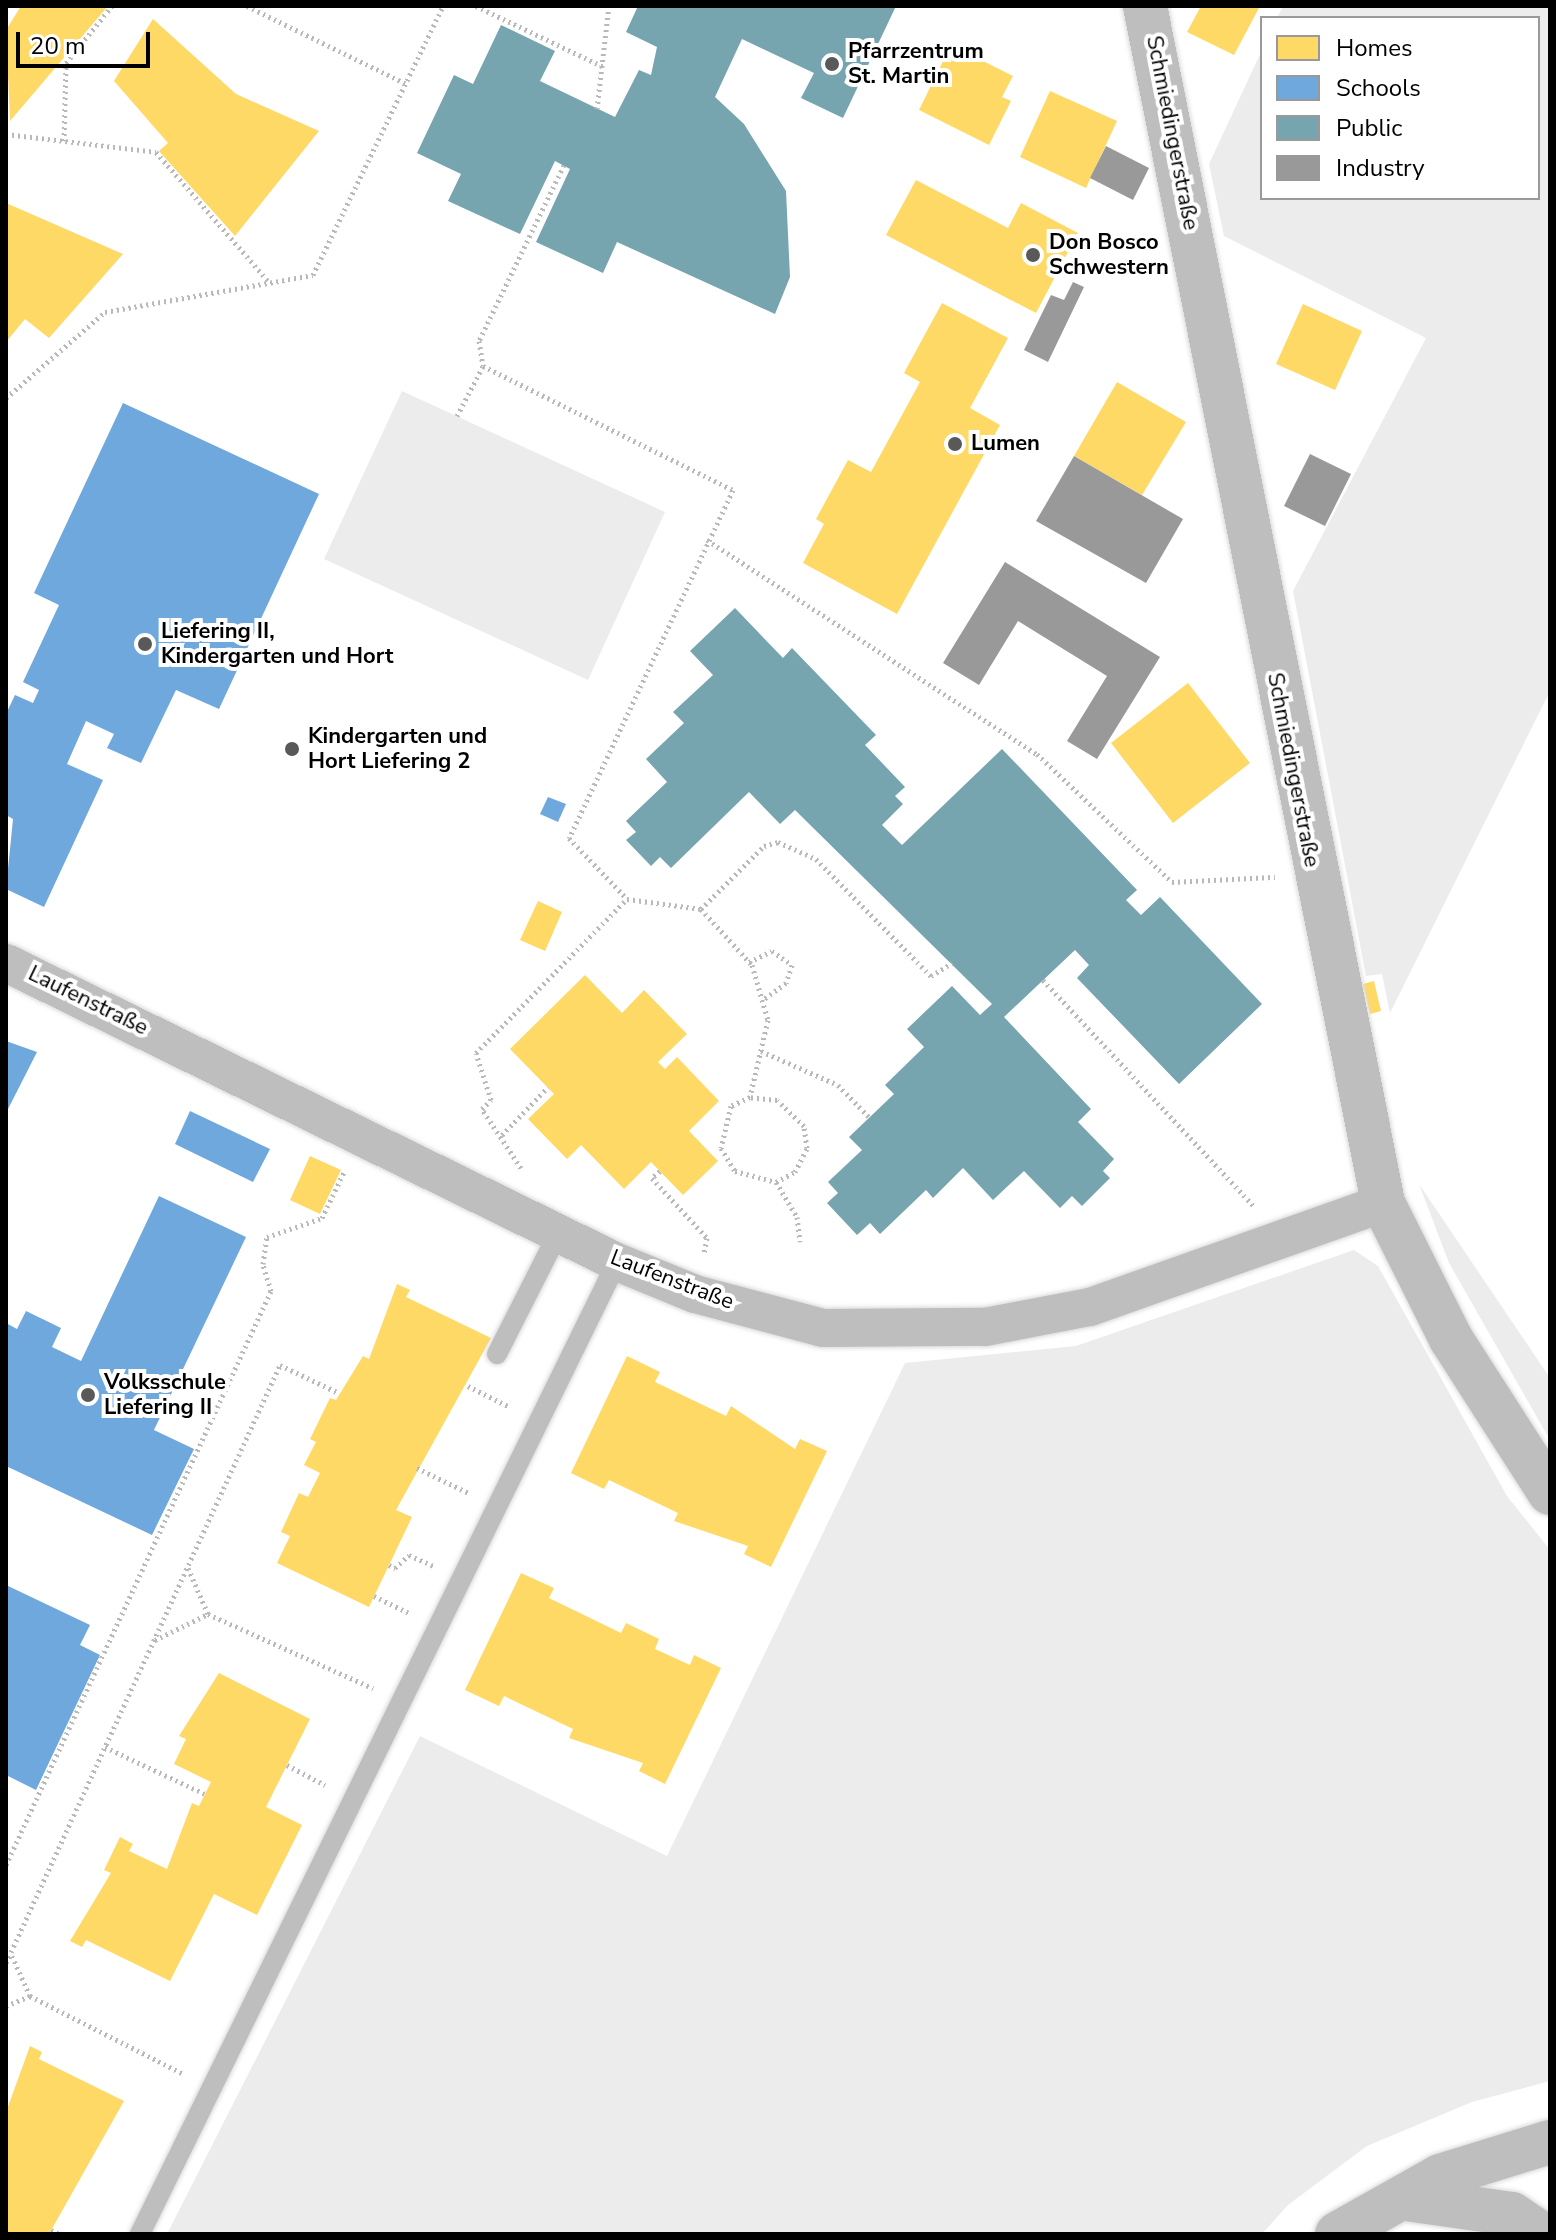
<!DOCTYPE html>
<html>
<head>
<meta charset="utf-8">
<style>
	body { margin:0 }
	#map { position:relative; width:1556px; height:2240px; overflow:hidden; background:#fff; font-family:"Nunito Sans",sans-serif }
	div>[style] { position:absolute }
	.green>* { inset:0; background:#ececec }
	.homes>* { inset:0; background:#ffd966 }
	.schools>* { inset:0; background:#6fa8dc }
	.public>* { inset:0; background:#76a5af }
	.industry>* { inset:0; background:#999 }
	.path>* { height:5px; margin-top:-2.5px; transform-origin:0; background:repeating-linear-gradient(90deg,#b9b9b9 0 2px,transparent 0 6px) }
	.roads { filter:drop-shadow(0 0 2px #dbdbdb) drop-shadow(0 0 2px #dbdbdb) }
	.service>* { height:20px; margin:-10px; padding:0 10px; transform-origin:10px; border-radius:10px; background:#bebebe }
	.minor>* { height:38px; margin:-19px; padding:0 19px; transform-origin:19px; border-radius:19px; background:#bebebe }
	.tertiary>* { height:44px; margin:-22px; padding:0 22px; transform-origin:22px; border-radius:22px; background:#bebebe }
	.motorway>* { height:44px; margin:-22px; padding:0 22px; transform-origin:22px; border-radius:22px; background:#bebebe }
	.dots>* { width:22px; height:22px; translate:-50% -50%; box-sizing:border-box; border:4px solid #fff; border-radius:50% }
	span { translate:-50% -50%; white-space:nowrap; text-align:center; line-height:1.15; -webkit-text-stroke:8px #fff; paint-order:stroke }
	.poi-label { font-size:22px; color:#000; font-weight:700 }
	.left { translate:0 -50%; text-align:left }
	.street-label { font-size:22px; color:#000 }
	.frame { position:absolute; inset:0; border:8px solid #000; pointer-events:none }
	.legend { position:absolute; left:1260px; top:16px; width:280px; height:184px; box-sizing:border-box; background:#fff; border:2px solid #999; margin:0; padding:10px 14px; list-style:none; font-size:24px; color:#000 }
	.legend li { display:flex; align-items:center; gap:16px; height:40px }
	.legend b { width:40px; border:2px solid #999 }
	.scale { position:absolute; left:16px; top:32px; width:134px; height:36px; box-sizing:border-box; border:4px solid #000; border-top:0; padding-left:10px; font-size:24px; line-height:28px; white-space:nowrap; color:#000; -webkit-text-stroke:6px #fff; paint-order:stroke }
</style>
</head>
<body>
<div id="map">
	<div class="green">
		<i style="clip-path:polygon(1283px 6px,1550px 6px,1550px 691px,1390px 1013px,1382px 974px,1366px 976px,1293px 591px,1426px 338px,1224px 236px,1209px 164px,1262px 50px,1262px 198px,1538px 198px,1538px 18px,1277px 18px)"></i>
		<i style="clip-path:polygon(402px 391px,665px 512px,588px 680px,324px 559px)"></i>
		<i style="clip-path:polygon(1419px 1184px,1550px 1378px,1550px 1440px,1449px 1263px)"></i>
		<i style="clip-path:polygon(1354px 1250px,1378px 1266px,1507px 1496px,1550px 1550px,1550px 2081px,1472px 2102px,1367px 2146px,1288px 2205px,1262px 2234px,167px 2234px,420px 1736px,667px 1856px,905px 1363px,1076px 1346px)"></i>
	</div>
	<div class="homes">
		<i style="clip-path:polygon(21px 6px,108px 6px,10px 121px,6px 30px)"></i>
		<i style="clip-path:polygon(1201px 6px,1260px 6px,1234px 55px,1187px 32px)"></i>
		<i style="clip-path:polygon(153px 19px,236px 94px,319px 131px,235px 236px,159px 151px,168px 143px,114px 81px)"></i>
		<i style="clip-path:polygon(951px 45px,1013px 76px,1002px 97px,1011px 101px,989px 145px,919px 110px)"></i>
		<i style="clip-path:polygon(1050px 91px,1117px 121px,1086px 188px,1020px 157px)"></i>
		<i style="clip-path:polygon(916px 180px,1008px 228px,1021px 203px,1078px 233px,1036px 313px,886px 235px)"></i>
		<i style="clip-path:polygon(6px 203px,123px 254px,49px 338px,25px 319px,6px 342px)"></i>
		<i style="clip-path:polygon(942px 303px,1008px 338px,970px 408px,1000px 425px,897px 614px,803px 563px,824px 524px,816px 519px,848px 460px,871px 472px,920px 382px,904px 373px)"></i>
		<i style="clip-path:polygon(1303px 304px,1362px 331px,1335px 390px,1276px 364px)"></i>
		<i style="clip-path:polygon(1117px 382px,1186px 422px,1142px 495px,1074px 456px)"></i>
		<i style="clip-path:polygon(1188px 683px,1250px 763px,1173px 823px,1111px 743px)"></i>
		<i style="clip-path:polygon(538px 901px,562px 912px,545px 951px,520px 940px)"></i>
		<i style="clip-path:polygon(585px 975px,622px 1013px,644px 990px,687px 1034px,658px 1062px,665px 1069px,677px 1057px,719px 1101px,689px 1131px,718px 1161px,683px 1195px,651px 1162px,624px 1189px,581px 1145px,567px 1159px,528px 1119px,554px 1094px,510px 1049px)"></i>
		<i style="clip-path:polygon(1374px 981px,1381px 1011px,1370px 1014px,1363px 984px)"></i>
		<i style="clip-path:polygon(310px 1156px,341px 1170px,320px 1214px,290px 1200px)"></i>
		<i style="clip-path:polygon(397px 1284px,410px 1290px,406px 1297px,491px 1338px,396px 1510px,412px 1517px,369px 1607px,277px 1563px,290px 1536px,281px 1532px,299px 1493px,308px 1497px,320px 1473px,304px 1465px,316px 1442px,310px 1439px,330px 1398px,336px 1400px,363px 1356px,369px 1359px)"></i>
		<i style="clip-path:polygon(627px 1356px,660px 1372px,655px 1382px,726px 1416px,731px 1406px,795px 1449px,800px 1439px,827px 1451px,771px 1567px,744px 1554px,748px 1546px,674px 1521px,678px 1513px,609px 1480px,604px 1489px,571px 1473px)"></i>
		<i style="clip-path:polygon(521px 1573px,554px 1588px,549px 1598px,621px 1633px,626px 1623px,659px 1639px,655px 1649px,690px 1665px,694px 1655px,721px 1668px,665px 1784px,639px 1771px,643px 1763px,569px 1738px,573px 1729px,504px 1696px,499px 1706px,465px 1690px)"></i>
		<i style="clip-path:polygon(219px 1673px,310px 1719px,266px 1807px,302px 1825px,257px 1915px,214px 1894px,170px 1981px,86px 1940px,82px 1947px,70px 1941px,111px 1873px,104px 1870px,120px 1837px,133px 1844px,129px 1851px,167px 1869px,192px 1803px,199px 1806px,211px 1782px,174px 1764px,186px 1739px,179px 1736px)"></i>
		<i style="clip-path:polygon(30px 2046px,42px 2052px,39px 2059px,124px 2101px,49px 2234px,6px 2234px,6px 2112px)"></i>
	</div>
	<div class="schools">
		<i style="clip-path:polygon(123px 403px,319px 494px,219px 709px,176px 690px,141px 763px,107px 748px,114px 734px,86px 721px,67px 764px,103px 780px,44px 907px,6px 889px,13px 819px,6px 815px,6px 714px,15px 695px,33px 703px,39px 690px,23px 682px,59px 605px,34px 593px)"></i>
		<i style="clip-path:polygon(548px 797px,566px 804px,558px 822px,540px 814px)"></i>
		<i style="clip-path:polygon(6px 1041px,37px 1052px,6px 1113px)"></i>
		<i style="clip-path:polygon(190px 1111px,270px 1149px,253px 1182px,175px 1144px)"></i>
		<i style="clip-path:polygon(159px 1196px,246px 1237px,154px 1430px,194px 1449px,152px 1535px,6px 1466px,6px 1323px,17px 1329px,26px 1311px,61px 1328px,52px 1347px,81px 1361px)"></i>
		<i style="clip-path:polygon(6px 1585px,90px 1625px,80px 1645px,100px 1655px,36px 1790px,6px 1775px)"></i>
	</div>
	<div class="public">
		<i style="clip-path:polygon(638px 6px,896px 6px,843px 118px,801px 98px,814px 73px,742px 39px,715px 97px,744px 124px,786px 191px,790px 277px,775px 314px,617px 242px,603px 273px,536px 242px,570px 169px,555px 161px,520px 234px,448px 201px,461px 174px,417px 153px,454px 75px,473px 84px,501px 25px,555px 51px,540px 81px,615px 117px,639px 70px,651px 75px,657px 47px,626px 32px)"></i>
		<i style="clip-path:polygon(735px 608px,783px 658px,792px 648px,876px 735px,865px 745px,905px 787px,895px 796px,903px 804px,882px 825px,902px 845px,1002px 749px,1137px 890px,1126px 900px,1141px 915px,1160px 897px,1262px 1004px,1179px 1084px,1077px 978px,1089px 965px,1075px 950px,1004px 1017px,1091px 1109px,1078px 1122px,1114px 1159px,1103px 1171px,1110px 1178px,1082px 1206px,1072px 1196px,1060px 1208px,1024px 1171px,993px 1200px,963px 1168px,933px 1198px,926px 1190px,880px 1234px,870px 1223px,857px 1235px,827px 1203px,838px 1193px,828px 1182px,862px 1150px,849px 1137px,894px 1094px,885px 1085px,924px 1047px,907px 1029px,952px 986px,980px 1015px,992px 1004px,795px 810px,780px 824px,749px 792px,671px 868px,660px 857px,651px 866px,626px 840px,636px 832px,626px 821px,667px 782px,646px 759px,684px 723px,673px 712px,713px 675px,690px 651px)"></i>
	</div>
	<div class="industry">
		<i style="clip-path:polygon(1106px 146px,1149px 168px,1133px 200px,1090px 178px)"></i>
		<i style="clip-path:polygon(1073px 282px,1084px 287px,1048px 362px,1024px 350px,1051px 295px,1064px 300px)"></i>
		<i style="clip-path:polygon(1310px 454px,1351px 474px,1325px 526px,1284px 506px)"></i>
		<i style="clip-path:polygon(1074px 456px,1183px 519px,1146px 583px,1036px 521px)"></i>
		<i style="clip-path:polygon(1005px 562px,1160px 657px,1097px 759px,1067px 741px,1107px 676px,1018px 621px,979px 685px,943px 663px)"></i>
	</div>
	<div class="path">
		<i style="left:247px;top:6px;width:176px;rotate:26deg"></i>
		<i style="left:476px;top:6px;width:140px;rotate:25.5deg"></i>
		<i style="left:597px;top:109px;width:104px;rotate:-83.4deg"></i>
		<i style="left:6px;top:134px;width:151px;rotate:6.8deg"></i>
		<i style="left:156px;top:152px;width:172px;rotate:49deg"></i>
		<i style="left:64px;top:141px;width:78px;rotate:-88.5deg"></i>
		<i style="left:66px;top:63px;width:73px;rotate:-51.1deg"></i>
		<i style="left:564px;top:165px;width:195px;rotate:115.8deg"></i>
		<i style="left:479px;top:341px;width:25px;rotate:81deg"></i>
		<i style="left:483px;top:366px;width:279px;rotate:26.4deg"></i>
		<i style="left:733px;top:490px;width:385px;rotate:115.2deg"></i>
		<i style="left:569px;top:838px;width:84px;rotate:46.4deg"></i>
		<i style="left:6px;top:398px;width:131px;rotate:-41deg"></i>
		<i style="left:105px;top:312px;width:211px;rotate:-10.1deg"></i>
		<i style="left:313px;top:275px;width:299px;rotate:-64.2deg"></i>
		<i style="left:457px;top:416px;width:56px;rotate:-62.5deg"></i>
		<i style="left:707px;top:540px;width:393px;rotate:33deg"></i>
		<i style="left:1037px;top:754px;width:186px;rotate:43.5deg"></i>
		<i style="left:1172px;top:882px;width:103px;rotate:-2.8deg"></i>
		<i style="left:701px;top:909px;width:76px;rotate:47.7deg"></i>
		<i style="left:752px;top:965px;width:57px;rotate:73.8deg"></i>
		<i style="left:768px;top:1020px;width:79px;rotate:103.2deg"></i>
		<i style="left:750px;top:1097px;width:21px;rotate:155deg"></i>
		<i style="left:731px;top:1106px;width:43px;rotate:103.4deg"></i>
		<i style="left:721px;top:1148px;width:27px;rotate:59deg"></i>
		<i style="left:735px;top:1171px;width:42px;rotate:15deg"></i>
		<i style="left:776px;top:1182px;width:21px;rotate:-28deg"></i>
		<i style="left:795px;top:1172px;width:27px;rotate:-63deg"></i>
		<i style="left:807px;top:1148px;width:22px;rotate:-98deg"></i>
		<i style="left:804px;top:1126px;width:37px;rotate:-136deg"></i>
		<i style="left:777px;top:1100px;width:27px;rotate:-174deg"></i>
		<i style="left:749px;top:962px;width:25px;rotate:-26deg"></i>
		<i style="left:772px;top:951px;width:24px;rotate:35deg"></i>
		<i style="left:792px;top:965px;width:19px;rotate:108deg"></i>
		<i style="left:786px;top:983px;width:27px;rotate:144deg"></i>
		<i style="left:1043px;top:980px;width:308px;rotate:47deg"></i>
		<i style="left:761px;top:1051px;width:84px;rotate:23.8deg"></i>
		<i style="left:838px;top:1085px;width:45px;rotate:45.9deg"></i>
		<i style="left:502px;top:1135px;width:66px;rotate:-46.2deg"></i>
		<i style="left:521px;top:1168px;width:71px;rotate:-123.5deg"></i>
		<i style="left:482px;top:1109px;width:13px;rotate:-45deg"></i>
		<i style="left:491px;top:1100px;width:49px;rotate:-107.7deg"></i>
		<i style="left:476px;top:1053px;width:216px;rotate:-45.6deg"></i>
		<i style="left:627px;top:899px;width:75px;rotate:7.7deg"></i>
		<i style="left:701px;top:909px;width:89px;rotate:-45deg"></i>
		<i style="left:764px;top:846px;width:15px;rotate:-16deg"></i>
		<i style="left:778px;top:842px;width:42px;rotate:24.1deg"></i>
		<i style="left:816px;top:859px;width:164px;rotate:45.5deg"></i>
		<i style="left:931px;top:976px;width:25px;rotate:-32deg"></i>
		<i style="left:660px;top:1171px;width:11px;rotate:139deg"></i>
		<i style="left:652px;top:1178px;width:81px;rotate:47.5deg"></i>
		<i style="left:707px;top:1238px;width:16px;rotate:101deg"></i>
		<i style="left:776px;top:1182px;width:41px;rotate:59deg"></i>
		<i style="left:797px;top:1217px;width:25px;rotate:83deg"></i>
		<i style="left:468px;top:1386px;width:47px;rotate:26.6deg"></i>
		<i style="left:417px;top:1468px;width:58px;rotate:25.7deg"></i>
		<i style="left:389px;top:1565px;width:7px;rotate:27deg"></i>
		<i style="left:395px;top:1568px;width:19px;rotate:-43deg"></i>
		<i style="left:409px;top:1555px;width:27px;rotate:24deg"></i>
		<i style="left:188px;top:1568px;width:50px;rotate:66.5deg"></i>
		<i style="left:208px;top:1614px;width:181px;rotate:24.2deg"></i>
		<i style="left:374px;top:1596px;width:39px;rotate:26deg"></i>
		<i style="left:155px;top:1640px;width:59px;rotate:-26.1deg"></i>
		<i style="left:105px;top:1747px;width:110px;rotate:25.2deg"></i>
		<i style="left:287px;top:1765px;width:43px;rotate:27.8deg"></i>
		<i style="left:6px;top:1865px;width:632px;rotate:-65.22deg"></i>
		<i style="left:271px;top:1291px;width:28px;rotate:-107deg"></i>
		<i style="left:263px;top:1264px;width:27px;rotate:-82deg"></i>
		<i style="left:267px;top:1237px;width:58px;rotate:-19.1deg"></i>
		<i style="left:322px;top:1218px;width:51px;rotate:-64.4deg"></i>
		<i style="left:6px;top:1963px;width:658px;rotate:-65.38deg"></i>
		<i style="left:280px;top:1365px;width:65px;rotate:25.4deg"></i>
		<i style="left:30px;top:1996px;width:170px;rotate:26.9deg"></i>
		<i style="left:6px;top:2006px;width:26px;rotate:-23deg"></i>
		<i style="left:30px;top:1996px;width:46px;rotate:-114.3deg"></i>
		<i style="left:51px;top:2230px;width:9px;rotate:27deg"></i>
	</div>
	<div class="roads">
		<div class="service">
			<i style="left:497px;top:1354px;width:137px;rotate:-63.1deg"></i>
			<i style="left:140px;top:2234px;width:1083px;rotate:-63.86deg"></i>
		</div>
		<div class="minor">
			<i style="left:6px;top:963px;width:680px;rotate:26.08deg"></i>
			<i style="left:617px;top:1262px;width:84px;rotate:22.3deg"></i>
			<i style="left:695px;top:1294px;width:132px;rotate:14.9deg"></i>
			<i style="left:823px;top:1328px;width:162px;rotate:-0.4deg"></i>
			<i style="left:985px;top:1327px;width:107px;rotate:-10.8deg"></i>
			<i style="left:1090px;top:1307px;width:311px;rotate:-19.5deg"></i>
		</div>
		<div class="tertiary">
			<i style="left:1145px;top:6px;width:1220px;rotate:78.75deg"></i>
			<i style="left:1383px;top:1203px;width:152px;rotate:63.4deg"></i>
			<i style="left:1451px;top:1339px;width:183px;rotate:57.3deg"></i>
		</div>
		<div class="motorway">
			<i style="left:1406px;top:2199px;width:107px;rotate:8.1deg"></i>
			<i style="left:1512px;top:2214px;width:36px;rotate:34deg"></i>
			<i style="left:1337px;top:2234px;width:118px;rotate:-29.4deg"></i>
			<i style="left:1440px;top:2176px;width:115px;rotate:-17.2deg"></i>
		</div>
	</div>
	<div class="dots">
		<i style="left:832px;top:64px;background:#595959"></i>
		<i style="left:1033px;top:255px;background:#595959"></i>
		<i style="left:955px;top:444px;background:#595959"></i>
		<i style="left:145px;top:644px;background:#595959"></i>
		<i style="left:292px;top:749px;background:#595959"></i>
		<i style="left:88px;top:1395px;background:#595959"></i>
	</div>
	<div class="poi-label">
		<span class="left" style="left:848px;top:64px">Pfarrzentrum<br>St. Martin</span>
		<span class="left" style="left:1049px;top:255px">Don Bosco<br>Schwestern</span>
		<span class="left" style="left:971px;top:444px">Lumen</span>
		<span class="left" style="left:161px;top:644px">Liefering II,<br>Kindergarten und Hort</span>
		<span class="left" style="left:308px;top:749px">Kindergarten und<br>Hort Liefering 2</span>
		<span class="left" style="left:104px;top:1395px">Volksschule<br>Liefering II</span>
	</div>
	<div class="street-label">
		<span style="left:1172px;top:133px;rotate:79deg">Schmiedingerstraße</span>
		<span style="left:1293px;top:770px;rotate:79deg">Schmiedingerstraße</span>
		<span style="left:88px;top:1001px;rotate:26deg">Laufenstraße</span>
		<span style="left:672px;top:1280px;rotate:21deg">Laufenstraße</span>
	</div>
	<div class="frame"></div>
	<ul class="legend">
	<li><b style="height:22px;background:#ffd966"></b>Homes</li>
	<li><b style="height:22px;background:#6fa8dc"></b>Schools</li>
	<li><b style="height:22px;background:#76a5af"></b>Public</li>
	<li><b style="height:22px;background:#999"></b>Industry</li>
	</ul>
	<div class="scale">20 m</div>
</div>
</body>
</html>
